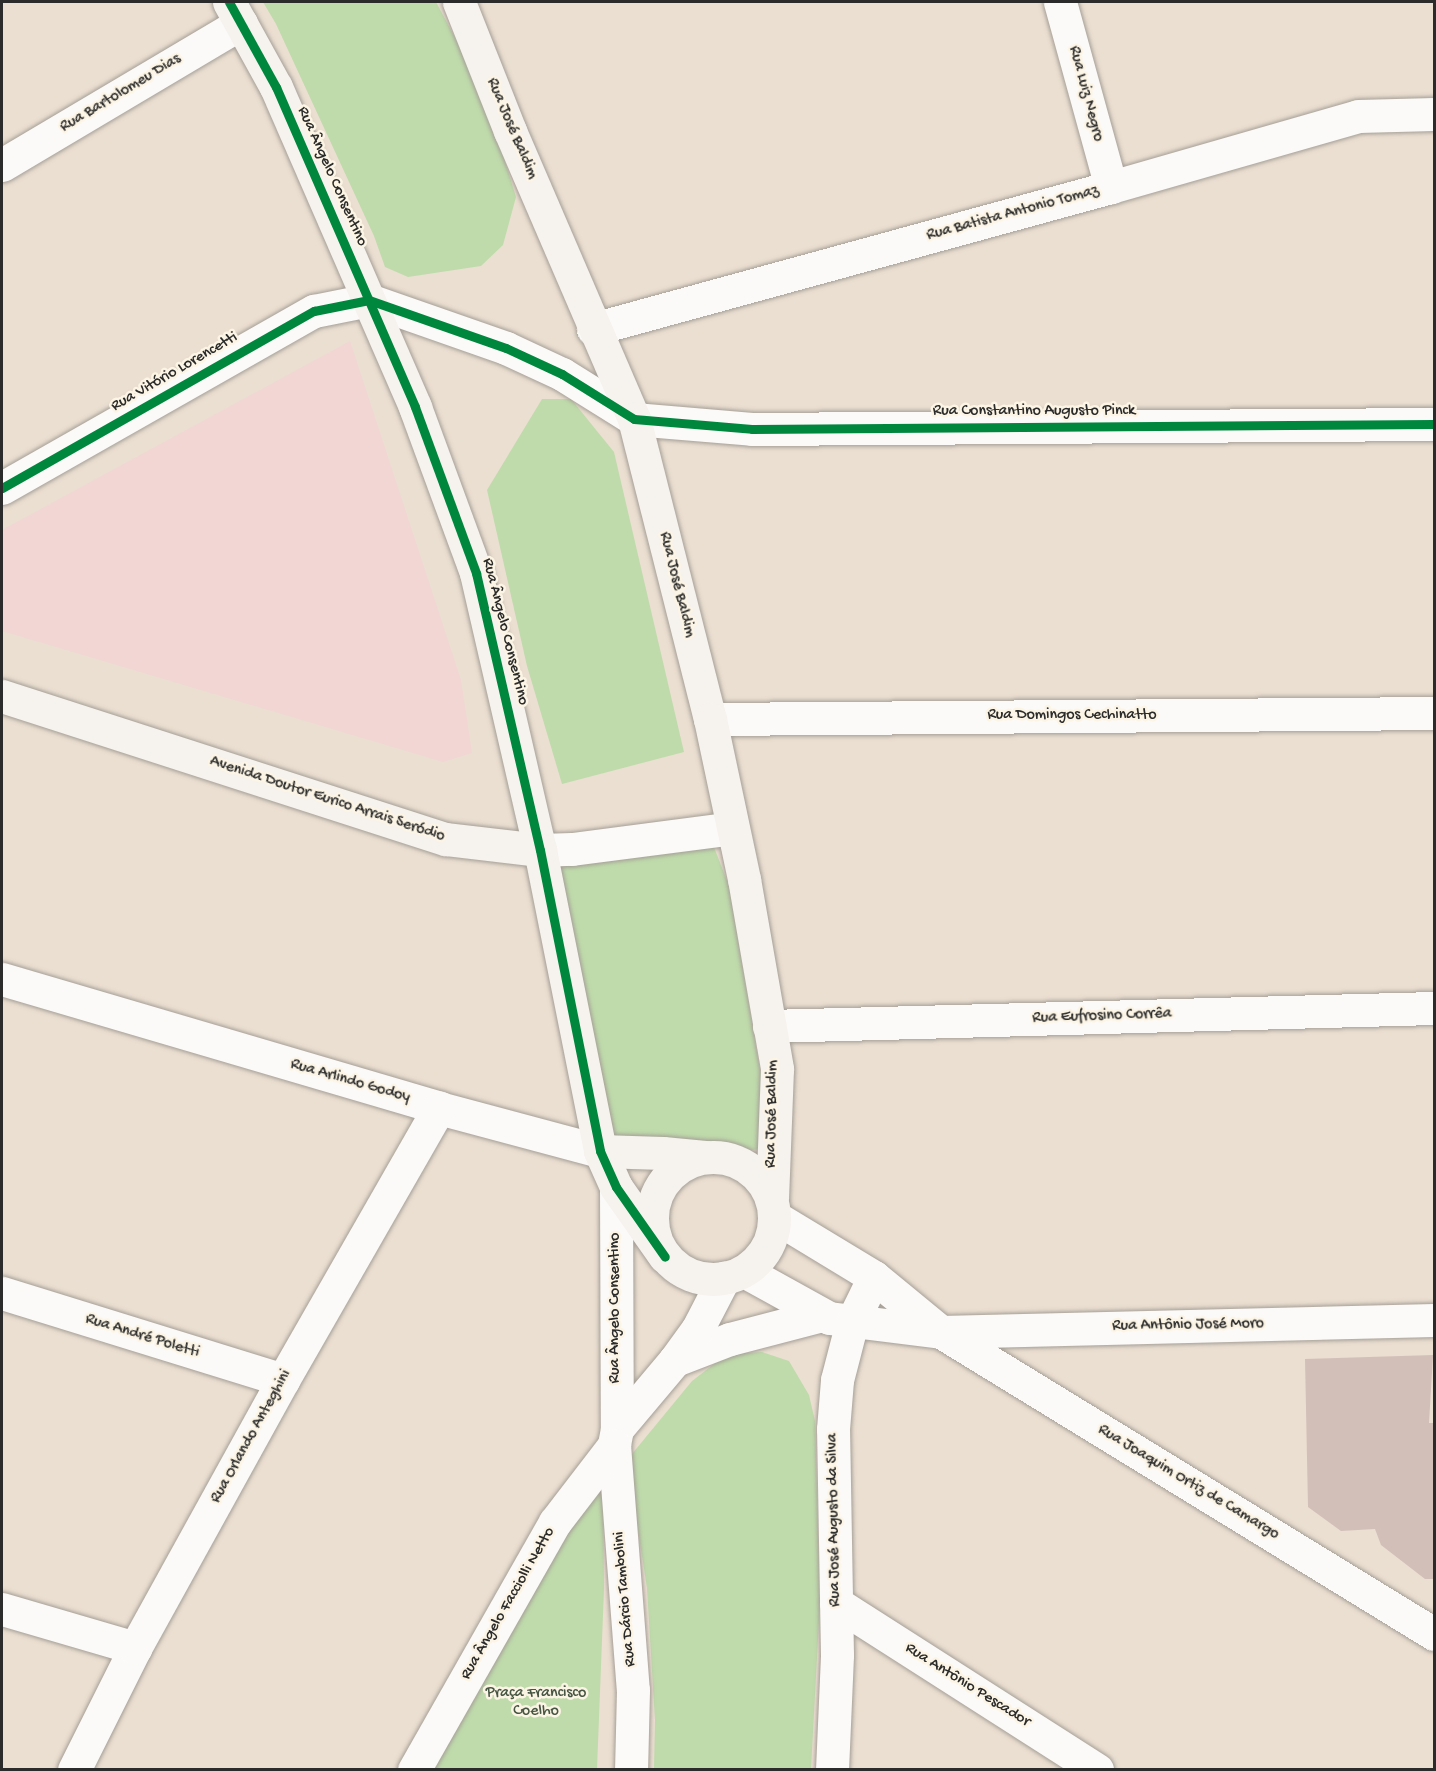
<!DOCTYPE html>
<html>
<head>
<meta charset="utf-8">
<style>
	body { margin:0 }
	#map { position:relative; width:1436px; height:1771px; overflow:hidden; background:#ebdfd1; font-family:"Gochi Hand",sans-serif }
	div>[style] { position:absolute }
	.built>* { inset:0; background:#f1d6d4 }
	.green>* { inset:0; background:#bfdbab }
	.building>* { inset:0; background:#d2bfb8 }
	.roads { filter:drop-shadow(0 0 2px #a59f97) drop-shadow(0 0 2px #a59f97) }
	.street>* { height:33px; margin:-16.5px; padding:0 16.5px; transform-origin:16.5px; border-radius:16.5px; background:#fcfaf8 }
	.secondary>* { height:33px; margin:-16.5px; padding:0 16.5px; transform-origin:16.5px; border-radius:16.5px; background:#f6f2ed }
	.secondary>.ring { margin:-16.5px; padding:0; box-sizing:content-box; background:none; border:33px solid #f6f2ed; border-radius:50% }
	.cycleway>* { height:9px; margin:-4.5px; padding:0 4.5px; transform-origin:4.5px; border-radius:4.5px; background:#00873e }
	span { translate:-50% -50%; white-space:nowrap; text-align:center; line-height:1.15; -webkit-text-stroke:5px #fcf5e5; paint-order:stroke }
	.street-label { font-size:16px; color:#2b2b2b }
	.park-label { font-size:16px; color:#475643 }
	.frame { position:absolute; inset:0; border:3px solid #2b2b2b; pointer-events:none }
</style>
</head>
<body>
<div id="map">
	<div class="built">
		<i style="clip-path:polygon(350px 341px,461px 680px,472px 753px,443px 762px,2px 631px,2px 530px)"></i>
	</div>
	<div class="green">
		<i style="clip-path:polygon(263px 2px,436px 2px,483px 90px,516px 197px,503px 245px,481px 266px,408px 277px,385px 267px,374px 236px,276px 24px)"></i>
		<i style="clip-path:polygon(542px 399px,571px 399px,614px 452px,684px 752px,562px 784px,527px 666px,487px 490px)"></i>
		<i style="clip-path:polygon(700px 842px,712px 842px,729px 886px,761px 1076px,760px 1149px,737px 1152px,702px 1148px,608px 1148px,554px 867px)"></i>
		<i style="clip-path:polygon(762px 1352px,789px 1361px,809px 1395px,815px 1421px,820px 1602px,811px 1769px,654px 1769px,655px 1720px,647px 1588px,627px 1460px,692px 1381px,727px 1354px)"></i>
		<i style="clip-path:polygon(603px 1487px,604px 1589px,597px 1769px,424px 1770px,555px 1544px)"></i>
	</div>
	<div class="building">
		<i style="clip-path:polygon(1433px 1355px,1429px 1423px,1434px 1423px,1434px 1579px,1425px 1579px,1381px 1545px,1375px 1529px,1341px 1531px,1308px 1507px,1305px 1359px)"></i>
	</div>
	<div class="roads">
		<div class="street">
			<i style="left:1060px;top:2px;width:192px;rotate:74.6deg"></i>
			<i style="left:2px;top:165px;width:278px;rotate:-30.7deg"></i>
			<i style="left:593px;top:329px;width:537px;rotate:-15.33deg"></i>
			<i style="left:1111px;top:187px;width:257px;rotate:-16deg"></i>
			<i style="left:1358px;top:116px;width:76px;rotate:-1.5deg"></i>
			<i style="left:2px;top:488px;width:359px;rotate:-29.6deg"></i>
			<i style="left:314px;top:311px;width:56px;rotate:-11.3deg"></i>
			<i style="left:369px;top:300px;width:145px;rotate:19.3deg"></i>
			<i style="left:506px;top:348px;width:62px;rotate:24.9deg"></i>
			<i style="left:562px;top:374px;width:85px;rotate:32deg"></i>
			<i style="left:634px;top:419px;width:118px;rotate:4.8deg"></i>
			<i style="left:752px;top:429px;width:682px;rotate:-0.42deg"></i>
			<i style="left:710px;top:719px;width:724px;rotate:-0.47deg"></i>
			<i style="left:540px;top:850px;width:32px;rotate:-2deg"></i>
			<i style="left:572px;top:849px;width:162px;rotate:-7.4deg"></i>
			<i style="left:2px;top:979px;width:456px;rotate:16.4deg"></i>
			<i style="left:439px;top:1108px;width:167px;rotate:15deg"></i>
			<i style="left:769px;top:1026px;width:665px;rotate:-1.55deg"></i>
			<i style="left:616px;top:1187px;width:242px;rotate:89.8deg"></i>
			<i style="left:617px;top:1429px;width:16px;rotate:101deg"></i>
			<i style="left:614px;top:1445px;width:246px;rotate:85.6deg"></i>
			<i style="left:633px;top:1690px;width:80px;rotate:91.4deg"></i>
			<i style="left:775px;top:1217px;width:116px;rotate:31.2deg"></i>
			<i style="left:874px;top:1277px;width:87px;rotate:39.4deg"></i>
			<i style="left:941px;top:1332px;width:578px;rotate:31.49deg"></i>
			<i style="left:744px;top:1271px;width:97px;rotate:28.9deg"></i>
			<i style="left:829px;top:1318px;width:113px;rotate:7.1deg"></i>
			<i style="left:941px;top:1332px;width:493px;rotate:-1.4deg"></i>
			<i style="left:2px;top:1293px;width:294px;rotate:17.2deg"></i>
			<i style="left:675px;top:1360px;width:59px;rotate:-20.9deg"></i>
			<i style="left:730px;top:1339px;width:95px;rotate:-14.6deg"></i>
			<i style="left:617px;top:1429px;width:90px;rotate:-50deg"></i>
			<i style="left:675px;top:1360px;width:37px;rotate:-54deg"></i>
			<i style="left:697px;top:1330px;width:59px;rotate:-62.6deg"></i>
			<i style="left:836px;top:1603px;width:310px;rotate:32.6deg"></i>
			<i style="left:2px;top:1609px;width:139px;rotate:16.3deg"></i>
			<i style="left:74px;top:1770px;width:136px;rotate:-63.4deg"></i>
			<i style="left:135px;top:1648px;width:306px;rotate:-61.1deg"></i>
			<i style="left:283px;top:1380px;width:314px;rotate:-60.2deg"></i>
			<i style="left:414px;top:1770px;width:285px;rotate:-60.4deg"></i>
			<i style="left:555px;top:1522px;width:97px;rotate:-52.5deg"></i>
			<i style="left:832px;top:1770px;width:115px;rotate:-87.5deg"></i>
			<i style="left:837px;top:1655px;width:226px;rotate:-91deg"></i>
			<i style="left:833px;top:1429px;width:49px;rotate:-85.3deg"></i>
			<i style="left:837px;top:1380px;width:60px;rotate:-75.5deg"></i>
			<i style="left:852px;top:1322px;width:50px;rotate:-63.9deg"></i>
		</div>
		<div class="secondary">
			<i style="left:229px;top:2px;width:97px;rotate:61.1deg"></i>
			<i style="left:276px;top:87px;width:349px;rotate:66.5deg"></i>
			<i style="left:415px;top:407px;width:177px;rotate:69.8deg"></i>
			<i style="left:476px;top:573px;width:284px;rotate:77deg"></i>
			<i style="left:540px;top:850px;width:307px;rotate:78.7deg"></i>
			<i style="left:600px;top:1151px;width:39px;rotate:66deg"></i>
			<i style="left:616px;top:1187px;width:85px;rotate:55deg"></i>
			<i style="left:459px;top:2px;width:139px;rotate:68.4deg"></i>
			<i style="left:510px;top:131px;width:314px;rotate:66.7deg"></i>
			<i style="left:634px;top:419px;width:309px;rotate:75.8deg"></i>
			<i style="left:710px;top:719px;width:164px;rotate:78deg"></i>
			<i style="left:744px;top:879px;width:193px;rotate:80.1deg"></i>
			<i style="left:777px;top:1069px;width:129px;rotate:92.2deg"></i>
			<i style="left:2px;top:696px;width:466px;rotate:17.9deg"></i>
			<i style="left:446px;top:839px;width:95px;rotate:6.7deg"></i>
			<i style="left:600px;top:1151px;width:63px;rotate:1.8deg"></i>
			<i style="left:663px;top:1153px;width:42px;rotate:5.4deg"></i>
			<i class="ring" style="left:652px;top:1157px;width:89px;height:89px"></i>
		</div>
	</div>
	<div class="cycleway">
		<i style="left:229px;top:2px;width:97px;rotate:61.1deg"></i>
		<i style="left:276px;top:87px;width:349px;rotate:66.5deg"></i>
		<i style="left:415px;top:407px;width:177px;rotate:69.8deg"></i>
		<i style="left:476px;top:573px;width:284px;rotate:77deg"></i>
		<i style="left:540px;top:850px;width:307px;rotate:78.7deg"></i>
		<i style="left:600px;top:1151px;width:39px;rotate:66deg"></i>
		<i style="left:616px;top:1187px;width:85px;rotate:55deg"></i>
		<i style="left:2px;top:488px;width:359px;rotate:-29.6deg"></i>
		<i style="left:314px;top:311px;width:56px;rotate:-11.3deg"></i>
		<i style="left:369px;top:300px;width:145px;rotate:19.3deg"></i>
		<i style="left:506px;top:348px;width:62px;rotate:24.9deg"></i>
		<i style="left:562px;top:374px;width:85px;rotate:32deg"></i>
		<i style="left:634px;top:419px;width:118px;rotate:4.8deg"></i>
		<i style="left:752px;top:429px;width:682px;rotate:-0.42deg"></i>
	</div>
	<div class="street-label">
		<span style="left:121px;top:94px;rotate:-31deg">Rua Bartolomeu Dias</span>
		<span style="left:1085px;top:94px;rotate:75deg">Rua Luiz Negro</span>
		<span style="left:511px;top:129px;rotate:67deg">Rua José Baldim</span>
		<span style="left:331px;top:177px;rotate:66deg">Rua Ângelo Consentino</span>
		<span style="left:1013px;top:214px;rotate:-15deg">Rua Batista Antonio Tomaz</span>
		<span style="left:175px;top:373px;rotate:-30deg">Rua Vitório Lorencetti</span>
		<span style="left:1034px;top:412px">Rua Constantino Augusto Pinck</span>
		<span style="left:676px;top:585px;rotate:76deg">Rua José Baldim</span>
		<span style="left:504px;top:632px;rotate:76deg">Rua Ângelo Consentino</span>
		<span style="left:1072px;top:716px">Rua Domingos Cechinatto</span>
		<span style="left:327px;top:800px;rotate:18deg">Avenida Doutor Eurico Arrais Seródio</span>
		<span style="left:1102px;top:1017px;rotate:-2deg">Rua Eufrosino Corrêa</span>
		<span style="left:350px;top:1082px;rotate:16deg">Rua Arlindo Godoy</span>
		<span style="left:773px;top:1114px;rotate:-89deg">Rua José Baldim</span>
		<span style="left:616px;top:1308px;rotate:-90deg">Rua Ângelo Consentino</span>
		<span style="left:1188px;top:1326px;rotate:-1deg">Rua Antônio José Moro</span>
		<span style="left:142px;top:1337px;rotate:17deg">Rua André Poletti</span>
		<span style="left:252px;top:1437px;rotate:-61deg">Rua Orlando Anteghini</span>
		<span style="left:1188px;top:1483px;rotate:31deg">Rua Joaquim Ortiz de Camargo</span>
		<span style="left:835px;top:1520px;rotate:-91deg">Rua José Augusto da Silva</span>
		<span style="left:626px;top:1599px;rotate:-95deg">Rua Dárcio Tambolini</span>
		<span style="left:509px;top:1604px;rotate:-60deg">Rua Ângelo Facciolli Netto</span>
		<span style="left:967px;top:1686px;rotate:32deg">Rua Antônio Pescador</span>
	</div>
	<div class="park-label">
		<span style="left:536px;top:1703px">Praça Francisco<br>Coelho</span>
	</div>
	<div class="frame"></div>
</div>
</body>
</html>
